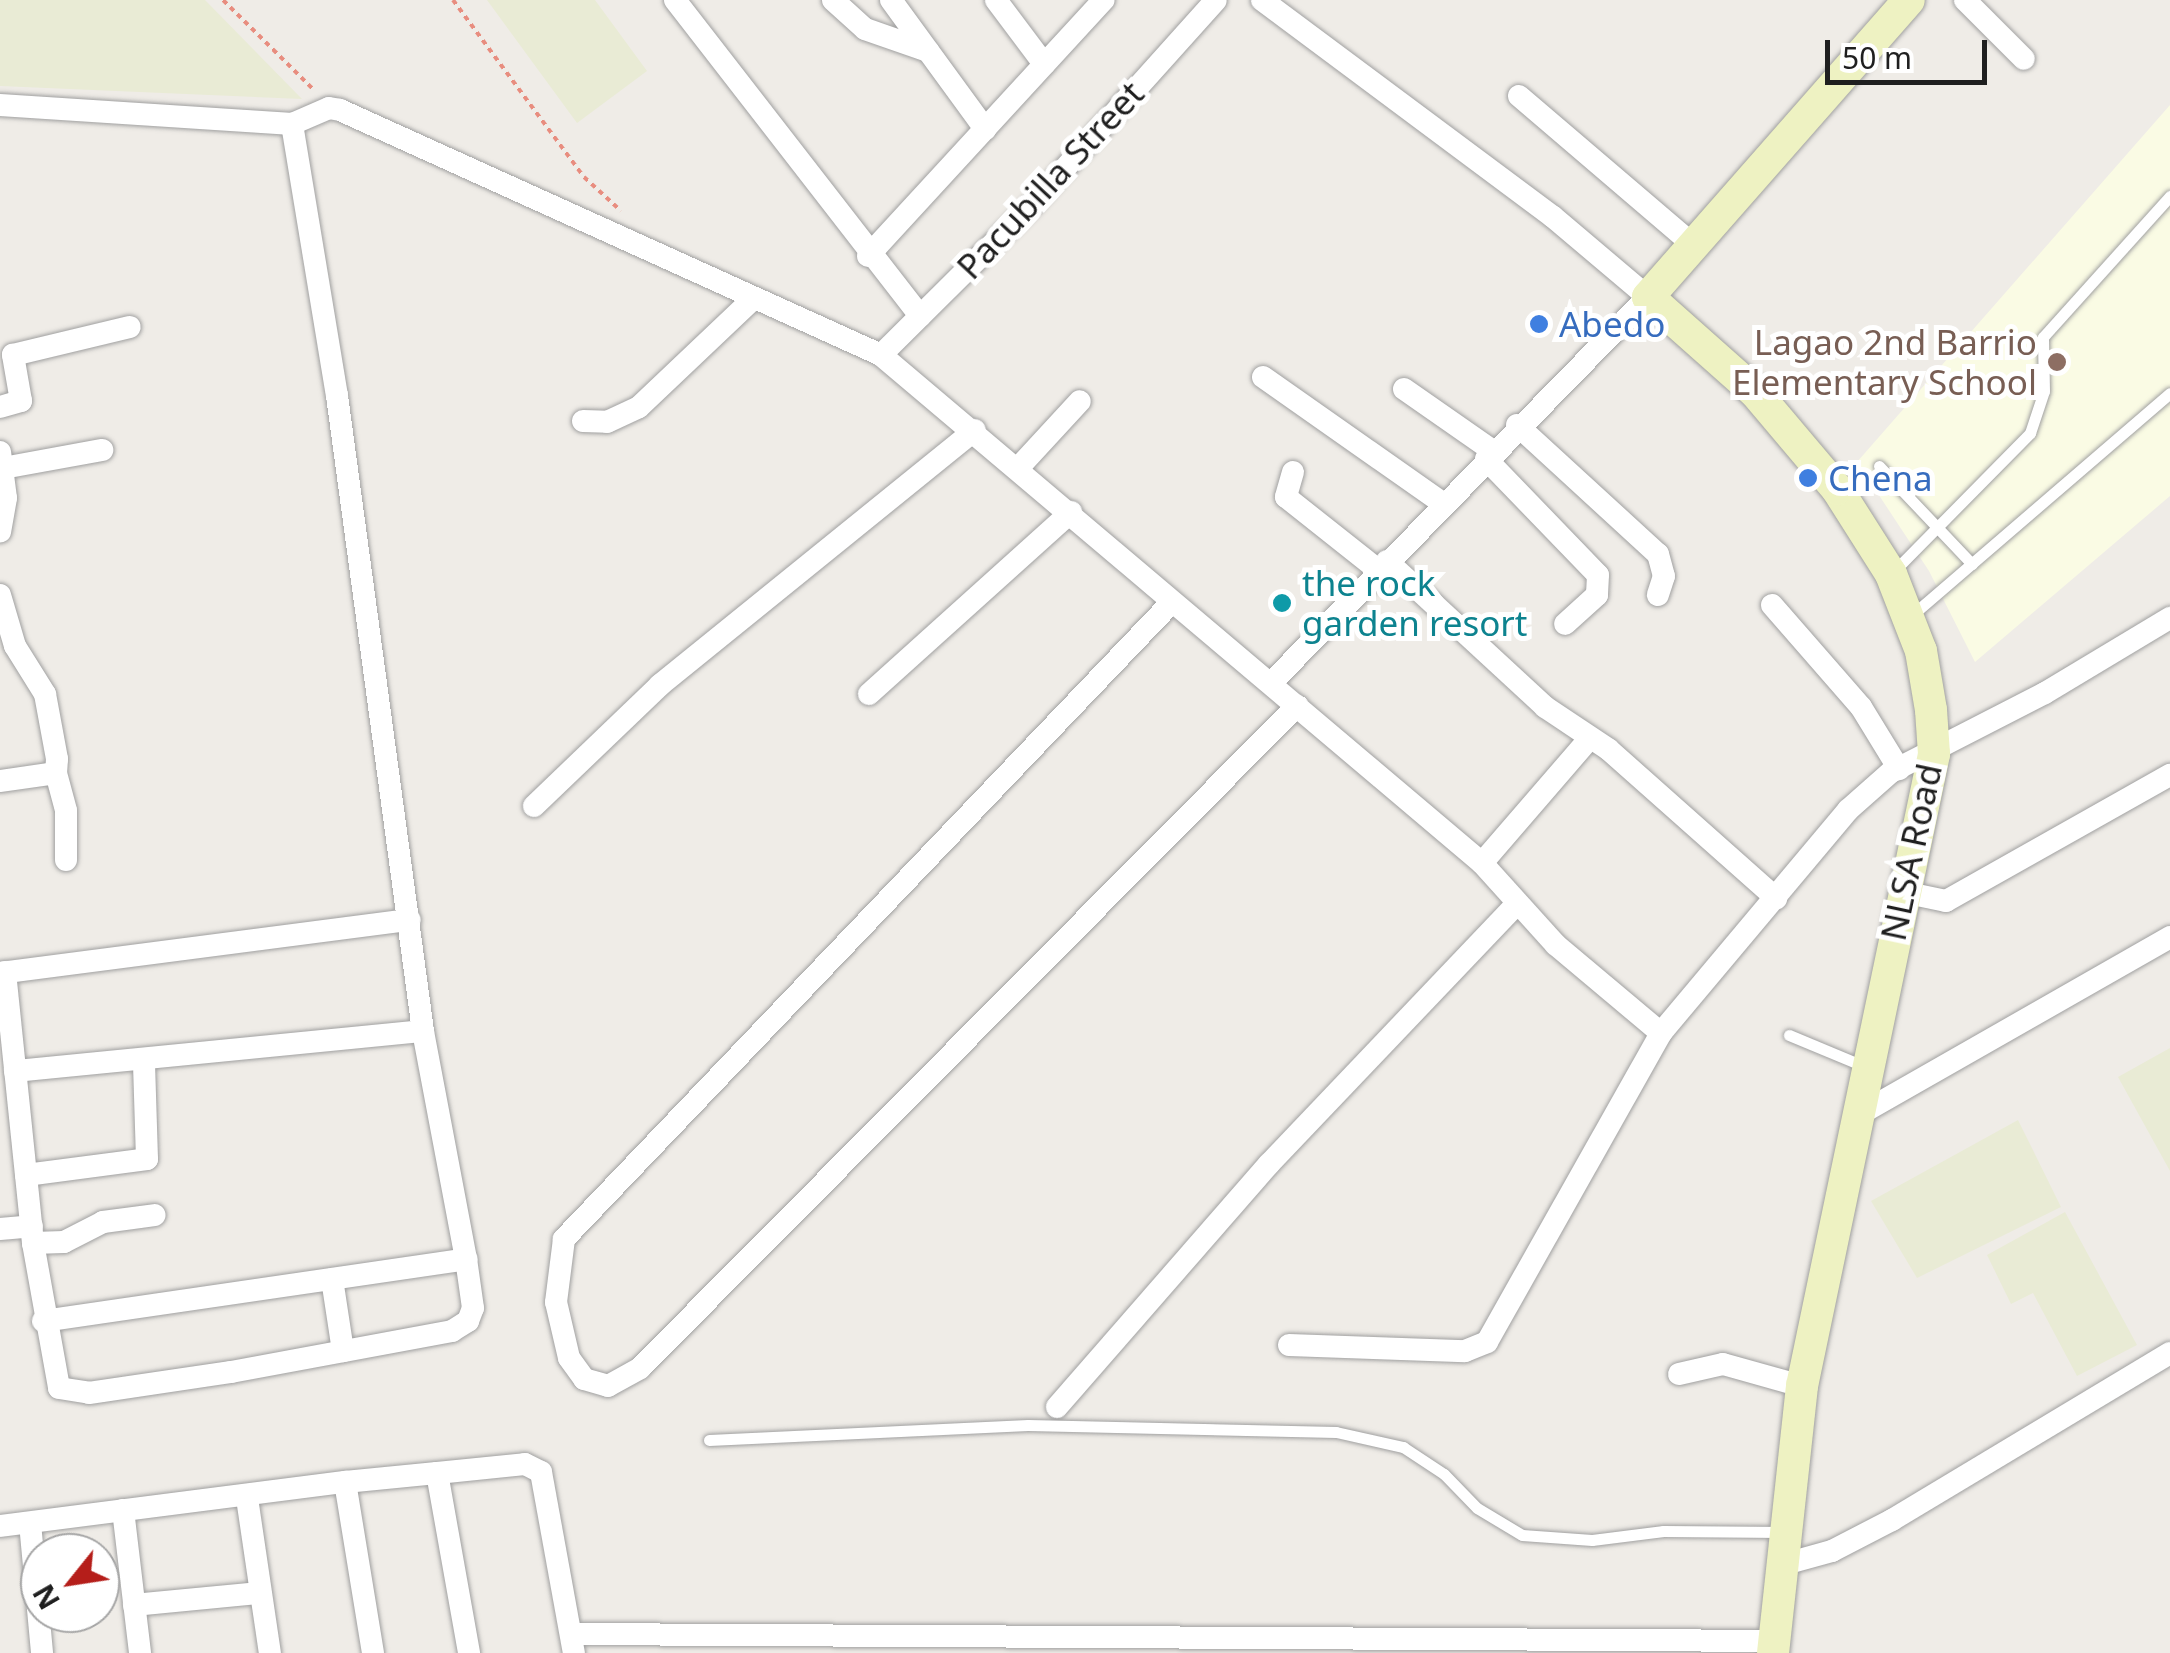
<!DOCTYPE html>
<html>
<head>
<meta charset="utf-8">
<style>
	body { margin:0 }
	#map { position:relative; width:2170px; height:1653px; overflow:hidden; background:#efece7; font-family:"Noto Sans",sans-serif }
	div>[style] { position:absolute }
	.education>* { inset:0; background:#fafbe4 }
	.farmland>* { inset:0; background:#e9ebd5 }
	.path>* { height:4px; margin-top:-2px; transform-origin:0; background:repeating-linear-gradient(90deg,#e88d7f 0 5px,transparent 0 10px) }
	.roads { filter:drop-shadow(0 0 2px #a0a0a0) drop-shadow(0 0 2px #a0a0a0) }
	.service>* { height:11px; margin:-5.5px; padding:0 5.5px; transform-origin:5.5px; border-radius:5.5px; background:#fff }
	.minor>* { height:22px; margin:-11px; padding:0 11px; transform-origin:11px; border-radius:11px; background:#fff }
	.secondary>* { height:32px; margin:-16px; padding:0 16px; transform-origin:16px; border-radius:16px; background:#eef2c2 }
	.dots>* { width:28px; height:28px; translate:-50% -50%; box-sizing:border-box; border:5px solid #fff; border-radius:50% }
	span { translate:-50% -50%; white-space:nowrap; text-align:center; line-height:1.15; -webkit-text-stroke:10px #fff; paint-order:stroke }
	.street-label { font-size:35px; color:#1f1f1f }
	.shop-label { font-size:35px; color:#366cbe }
	.left { translate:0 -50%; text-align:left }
	.education-label { font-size:35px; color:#785e54 }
	.right { translate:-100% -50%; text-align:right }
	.culture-label { font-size:35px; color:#0d838f }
	.north { position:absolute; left:20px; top:1533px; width:100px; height:100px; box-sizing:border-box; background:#fff; border:2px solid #a5a5a5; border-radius:50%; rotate:240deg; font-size:28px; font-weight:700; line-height:40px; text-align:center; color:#1f1f1f }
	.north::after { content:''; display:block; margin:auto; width:35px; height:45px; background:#b51e1a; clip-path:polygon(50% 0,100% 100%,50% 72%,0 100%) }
	.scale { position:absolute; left:1825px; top:40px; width:162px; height:45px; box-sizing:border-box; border:5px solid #1f1f1f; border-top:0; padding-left:12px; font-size:30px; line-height:35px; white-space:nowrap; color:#1f1f1f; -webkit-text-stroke:8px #fff; paint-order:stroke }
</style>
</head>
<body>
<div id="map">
	<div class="education">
		<i style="clip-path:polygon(2170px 105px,2170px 496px,1975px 662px,1929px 571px,1857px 462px)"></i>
	</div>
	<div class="farmland">
		<i style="clip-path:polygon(0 0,205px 0,302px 99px,0 86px)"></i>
		<i style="clip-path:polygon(487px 0,595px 0,647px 71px,577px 123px)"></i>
		<i style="clip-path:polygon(2170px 1048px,2170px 1171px,2118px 1077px)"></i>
		<i style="clip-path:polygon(2018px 1120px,2061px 1207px,1917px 1278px,1871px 1201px)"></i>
		<i style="clip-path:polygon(2065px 1212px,2137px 1345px,2077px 1376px,2033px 1293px,2011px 1304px,1987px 1255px)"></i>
	</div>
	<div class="path">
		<i style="left:223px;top:0;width:127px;rotate:44.7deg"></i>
		<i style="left:453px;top:0;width:220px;rotate:53.5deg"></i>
		<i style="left:584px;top:177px;width:50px;rotate:42.6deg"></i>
	</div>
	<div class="roads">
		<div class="service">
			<i style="left:1879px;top:466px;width:135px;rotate:46.5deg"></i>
			<i style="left:1894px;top:571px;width:194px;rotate:-45.4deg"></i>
			<i style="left:2030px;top:433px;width:44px;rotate:-71.6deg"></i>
			<i style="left:2044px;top:391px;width:54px;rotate:-91.1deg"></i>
			<i style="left:2043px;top:337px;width:190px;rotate:-48deg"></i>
			<i style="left:1912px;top:615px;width:340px;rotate:-40.7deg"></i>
			<i style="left:1789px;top:1035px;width:83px;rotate:22.6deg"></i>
			<i style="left:709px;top:1440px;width:319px;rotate:-2.7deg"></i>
			<i style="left:1028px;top:1425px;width:308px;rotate:1.3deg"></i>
			<i style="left:1336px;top:1432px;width:69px;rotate:12.6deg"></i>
			<i style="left:1403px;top:1447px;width:49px;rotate:33.4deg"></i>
			<i style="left:1444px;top:1474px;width:47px;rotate:45.9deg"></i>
			<i style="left:1477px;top:1508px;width:52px;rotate:31deg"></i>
			<i style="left:1522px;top:1535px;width:70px;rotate:4.1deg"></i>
			<i style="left:1592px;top:1540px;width:72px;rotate:-7.2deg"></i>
			<i style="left:1663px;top:1531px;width:121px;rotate:0.5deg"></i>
		</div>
		<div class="minor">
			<i style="left:675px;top:0;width:400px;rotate:52.2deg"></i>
			<i style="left:833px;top:0;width:43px;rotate:42.2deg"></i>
			<i style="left:865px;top:29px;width:67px;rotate:19.2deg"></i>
			<i style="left:891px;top:0;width:160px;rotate:53.9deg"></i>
			<i style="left:996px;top:0;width:80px;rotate:53.1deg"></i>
			<i style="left:1262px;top:0;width:362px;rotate:36.7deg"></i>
			<i style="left:1552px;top:216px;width:126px;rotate:40.2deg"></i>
			<i style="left:1648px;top:297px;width:540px;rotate:134.32deg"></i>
			<i style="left:1965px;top:0;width:83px;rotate:45deg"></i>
			<i style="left:1519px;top:96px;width:233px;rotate:40.5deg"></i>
			<i style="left:0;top:105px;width:293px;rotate:3.7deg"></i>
			<i style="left:292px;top:124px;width:40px;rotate:-23.4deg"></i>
			<i style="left:329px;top:108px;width:11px;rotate:10deg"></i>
			<i style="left:340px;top:110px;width:594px;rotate:24.36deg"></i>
			<i style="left:881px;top:355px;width:787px;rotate:40.21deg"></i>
			<i style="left:1482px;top:863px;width:110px;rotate:47.9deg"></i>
			<i style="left:1556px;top:945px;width:137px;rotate:40deg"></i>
			<i style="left:868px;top:256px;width:348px;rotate:-47.4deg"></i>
			<i style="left:881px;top:355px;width:213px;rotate:-44.8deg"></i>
			<i style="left:1032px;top:205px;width:275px;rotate:-48.1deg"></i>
			<i style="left:1263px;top:377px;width:221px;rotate:35.1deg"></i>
			<i style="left:1404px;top:389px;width:108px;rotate:34.9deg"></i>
			<i style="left:0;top:407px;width:22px;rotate:-16deg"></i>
			<i style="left:21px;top:401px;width:47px;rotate:-99.9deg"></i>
			<i style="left:13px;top:355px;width:120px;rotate:-13.5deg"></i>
			<i style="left:583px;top:421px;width:24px;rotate:2deg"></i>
			<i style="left:607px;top:422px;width:35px;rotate:-25deg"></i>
			<i style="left:639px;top:407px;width:157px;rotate:-43.5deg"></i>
			<i style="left:1517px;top:425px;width:191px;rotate:42.5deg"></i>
			<i style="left:1658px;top:554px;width:23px;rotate:75deg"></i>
			<i style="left:1664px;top:576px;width:20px;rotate:108deg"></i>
			<i style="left:0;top:452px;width:46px;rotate:82.6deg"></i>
			<i style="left:6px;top:498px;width:34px;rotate:100deg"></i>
			<i style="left:1486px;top:459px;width:161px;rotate:46deg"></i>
			<i style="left:1598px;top:575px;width:20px;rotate:93deg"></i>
			<i style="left:1597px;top:595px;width:43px;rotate:137.8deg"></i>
			<i style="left:1020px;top:466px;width:88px;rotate:-47.3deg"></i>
			<i style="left:3px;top:468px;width:101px;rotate:-10.3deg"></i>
			<i style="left:1293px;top:472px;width:26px;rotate:106deg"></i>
			<i style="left:1286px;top:497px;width:117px;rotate:38.4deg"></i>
			<i style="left:1387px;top:561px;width:215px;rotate:42.7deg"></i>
			<i style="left:1545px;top:707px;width:76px;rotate:33.7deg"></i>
			<i style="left:1608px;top:749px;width:225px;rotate:41.6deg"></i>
			<i style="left:0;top:595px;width:53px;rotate:73.6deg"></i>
			<i style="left:15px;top:646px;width:57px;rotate:58deg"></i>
			<i style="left:45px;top:694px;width:66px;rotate:79.5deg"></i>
			<i style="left:57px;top:759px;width:14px;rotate:94deg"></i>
			<i style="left:56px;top:773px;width:57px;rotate:171.9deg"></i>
			<i style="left:1172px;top:602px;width:881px;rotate:133.67deg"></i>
			<i style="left:564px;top:1239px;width:64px;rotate:97.2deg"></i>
			<i style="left:556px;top:1302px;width:57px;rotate:76.9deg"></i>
			<i style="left:569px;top:1358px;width:26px;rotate:54deg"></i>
			<i style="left:584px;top:1379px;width:25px;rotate:16deg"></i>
			<i style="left:608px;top:1386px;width:37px;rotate:-29deg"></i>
			<i style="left:640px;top:1368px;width:933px;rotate:-45.22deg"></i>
			<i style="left:1772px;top:605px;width:135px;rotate:48.9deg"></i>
			<i style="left:1861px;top:707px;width:73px;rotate:58.5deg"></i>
			<i style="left:869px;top:694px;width:272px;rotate:-42deg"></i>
			<i style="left:56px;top:773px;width:39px;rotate:75deg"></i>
			<i style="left:66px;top:811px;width:49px;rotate:90deg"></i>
			<i style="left:534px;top:806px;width:175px;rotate:-43.8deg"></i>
			<i style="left:660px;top:685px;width:405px;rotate:-39deg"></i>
			<i style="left:1482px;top:863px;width:164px;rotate:-49.2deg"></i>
			<i style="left:1903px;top:892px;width:44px;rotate:11.8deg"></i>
			<i style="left:1946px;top:901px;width:257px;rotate:-29.4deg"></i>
			<i style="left:5px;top:972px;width:272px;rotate:84.1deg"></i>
			<i style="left:33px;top:1243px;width:147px;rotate:79.8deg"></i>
			<i style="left:59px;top:1388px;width:30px;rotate:9deg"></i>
			<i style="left:89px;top:1393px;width:144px;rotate:-8.4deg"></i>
			<i style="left:231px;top:1372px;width:225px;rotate:-10.5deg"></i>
			<i style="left:452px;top:1331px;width:19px;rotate:-32deg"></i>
			<i style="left:468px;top:1321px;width:14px;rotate:-69deg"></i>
			<i style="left:473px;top:1308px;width:49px;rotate:-98.1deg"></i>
			<i style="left:466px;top:1259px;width:232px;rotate:-100.7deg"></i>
			<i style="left:423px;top:1031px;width:641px;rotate:-97.71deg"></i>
			<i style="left:337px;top:396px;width:276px;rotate:-99.4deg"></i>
			<i style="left:0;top:973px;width:413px;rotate:-7.4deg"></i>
			<i style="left:15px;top:1071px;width:410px;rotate:-5.6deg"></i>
			<i style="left:1860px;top:1114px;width:357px;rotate:-29.7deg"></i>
			<i style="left:26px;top:1175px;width:122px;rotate:-7.5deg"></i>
			<i style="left:147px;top:1159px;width:98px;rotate:-91.8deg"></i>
			<i style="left:0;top:1229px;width:32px;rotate:-5deg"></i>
			<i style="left:33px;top:1243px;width:31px;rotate:-2deg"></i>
			<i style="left:64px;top:1242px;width:44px;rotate:-27.1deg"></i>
			<i style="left:103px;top:1222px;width:52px;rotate:-7.7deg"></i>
			<i style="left:332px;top:1279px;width:73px;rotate:81.3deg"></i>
			<i style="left:43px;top:1321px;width:428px;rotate:-8.3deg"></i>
			<i style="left:1289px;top:1345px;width:176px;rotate:2deg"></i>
			<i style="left:1465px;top:1351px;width:24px;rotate:-22deg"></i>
			<i style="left:1487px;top:1342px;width:355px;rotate:-60.6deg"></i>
			<i style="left:1661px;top:1033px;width:291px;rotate:-50deg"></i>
			<i style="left:1848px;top:810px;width:57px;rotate:-41.5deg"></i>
			<i style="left:1891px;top:772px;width:173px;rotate:-27.2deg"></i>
			<i style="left:2045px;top:693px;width:146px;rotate:-31deg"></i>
			<i style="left:1679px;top:1374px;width:45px;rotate:-12.8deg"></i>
			<i style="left:1723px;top:1364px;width:82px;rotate:15.6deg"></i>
			<i style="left:1057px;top:1407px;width:322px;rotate:-48.9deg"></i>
			<i style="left:1269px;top:1164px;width:359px;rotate:-46.4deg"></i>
			<i style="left:437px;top:1473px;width:88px;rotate:-5.8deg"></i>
			<i style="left:525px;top:1464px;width:18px;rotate:27deg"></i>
			<i style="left:541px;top:1472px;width:184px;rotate:79.7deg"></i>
			<i style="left:247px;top:1498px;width:157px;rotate:81.6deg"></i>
			<i style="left:123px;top:1510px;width:144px;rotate:83.2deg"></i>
			<i style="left:30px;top:1523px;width:131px;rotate:84.7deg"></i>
			<i style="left:0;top:1526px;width:348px;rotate:-7.3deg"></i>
			<i style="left:1785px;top:1564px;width:49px;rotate:-15.5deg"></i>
			<i style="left:1832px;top:1551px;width:68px;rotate:-27.3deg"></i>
			<i style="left:1892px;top:1520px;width:324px;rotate:-31deg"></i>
			<i style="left:134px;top:1605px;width:126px;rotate:-5.5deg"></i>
			<i style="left:571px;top:1634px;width:1203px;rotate:0.33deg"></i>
			<i style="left:373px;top:1653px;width:173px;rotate:-99.3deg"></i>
			<i style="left:345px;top:1482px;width:92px;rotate:-5.6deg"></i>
			<i style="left:437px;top:1473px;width:183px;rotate:79.9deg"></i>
		</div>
		<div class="secondary">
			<i style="left:1773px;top:1653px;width:269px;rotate:-83.8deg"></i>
			<i style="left:1802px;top:1386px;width:646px;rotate:-78.2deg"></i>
			<i style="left:1934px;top:754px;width:44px;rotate:-93.9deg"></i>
			<i style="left:1931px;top:710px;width:60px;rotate:-99.6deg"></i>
			<i style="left:1921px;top:651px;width:83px;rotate:-111.3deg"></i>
			<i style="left:1891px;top:574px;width:101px;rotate:-122.4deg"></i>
			<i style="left:1837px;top:489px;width:127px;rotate:-130.2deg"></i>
			<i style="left:1755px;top:392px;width:143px;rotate:-138.4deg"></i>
			<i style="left:1648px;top:297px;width:395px;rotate:-48.7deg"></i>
		</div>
	</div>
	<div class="dots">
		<i style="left:1539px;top:324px;background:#3f7fe0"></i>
		<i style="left:2057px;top:362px;background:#8d6e63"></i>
		<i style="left:1808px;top:478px;background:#3f7fe0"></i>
		<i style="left:1282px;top:603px;background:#0f9aa8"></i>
	</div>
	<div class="street-label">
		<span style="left:1050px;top:180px;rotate:-47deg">Pacubilla Street</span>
		<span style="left:1911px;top:852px;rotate:-78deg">NLSA Road</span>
	</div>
	<div class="shop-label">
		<span class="left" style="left:1559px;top:324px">Abedo</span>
		<span class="left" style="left:1828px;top:478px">Chena</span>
	</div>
	<div class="education-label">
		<span class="right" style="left:2037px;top:362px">Lagao 2nd Barrio<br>Elementary School</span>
	</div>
	<div class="culture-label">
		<span class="left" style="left:1302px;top:603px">the rock<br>garden resort</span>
	</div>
	<div class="north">N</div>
	<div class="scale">50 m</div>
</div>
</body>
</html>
